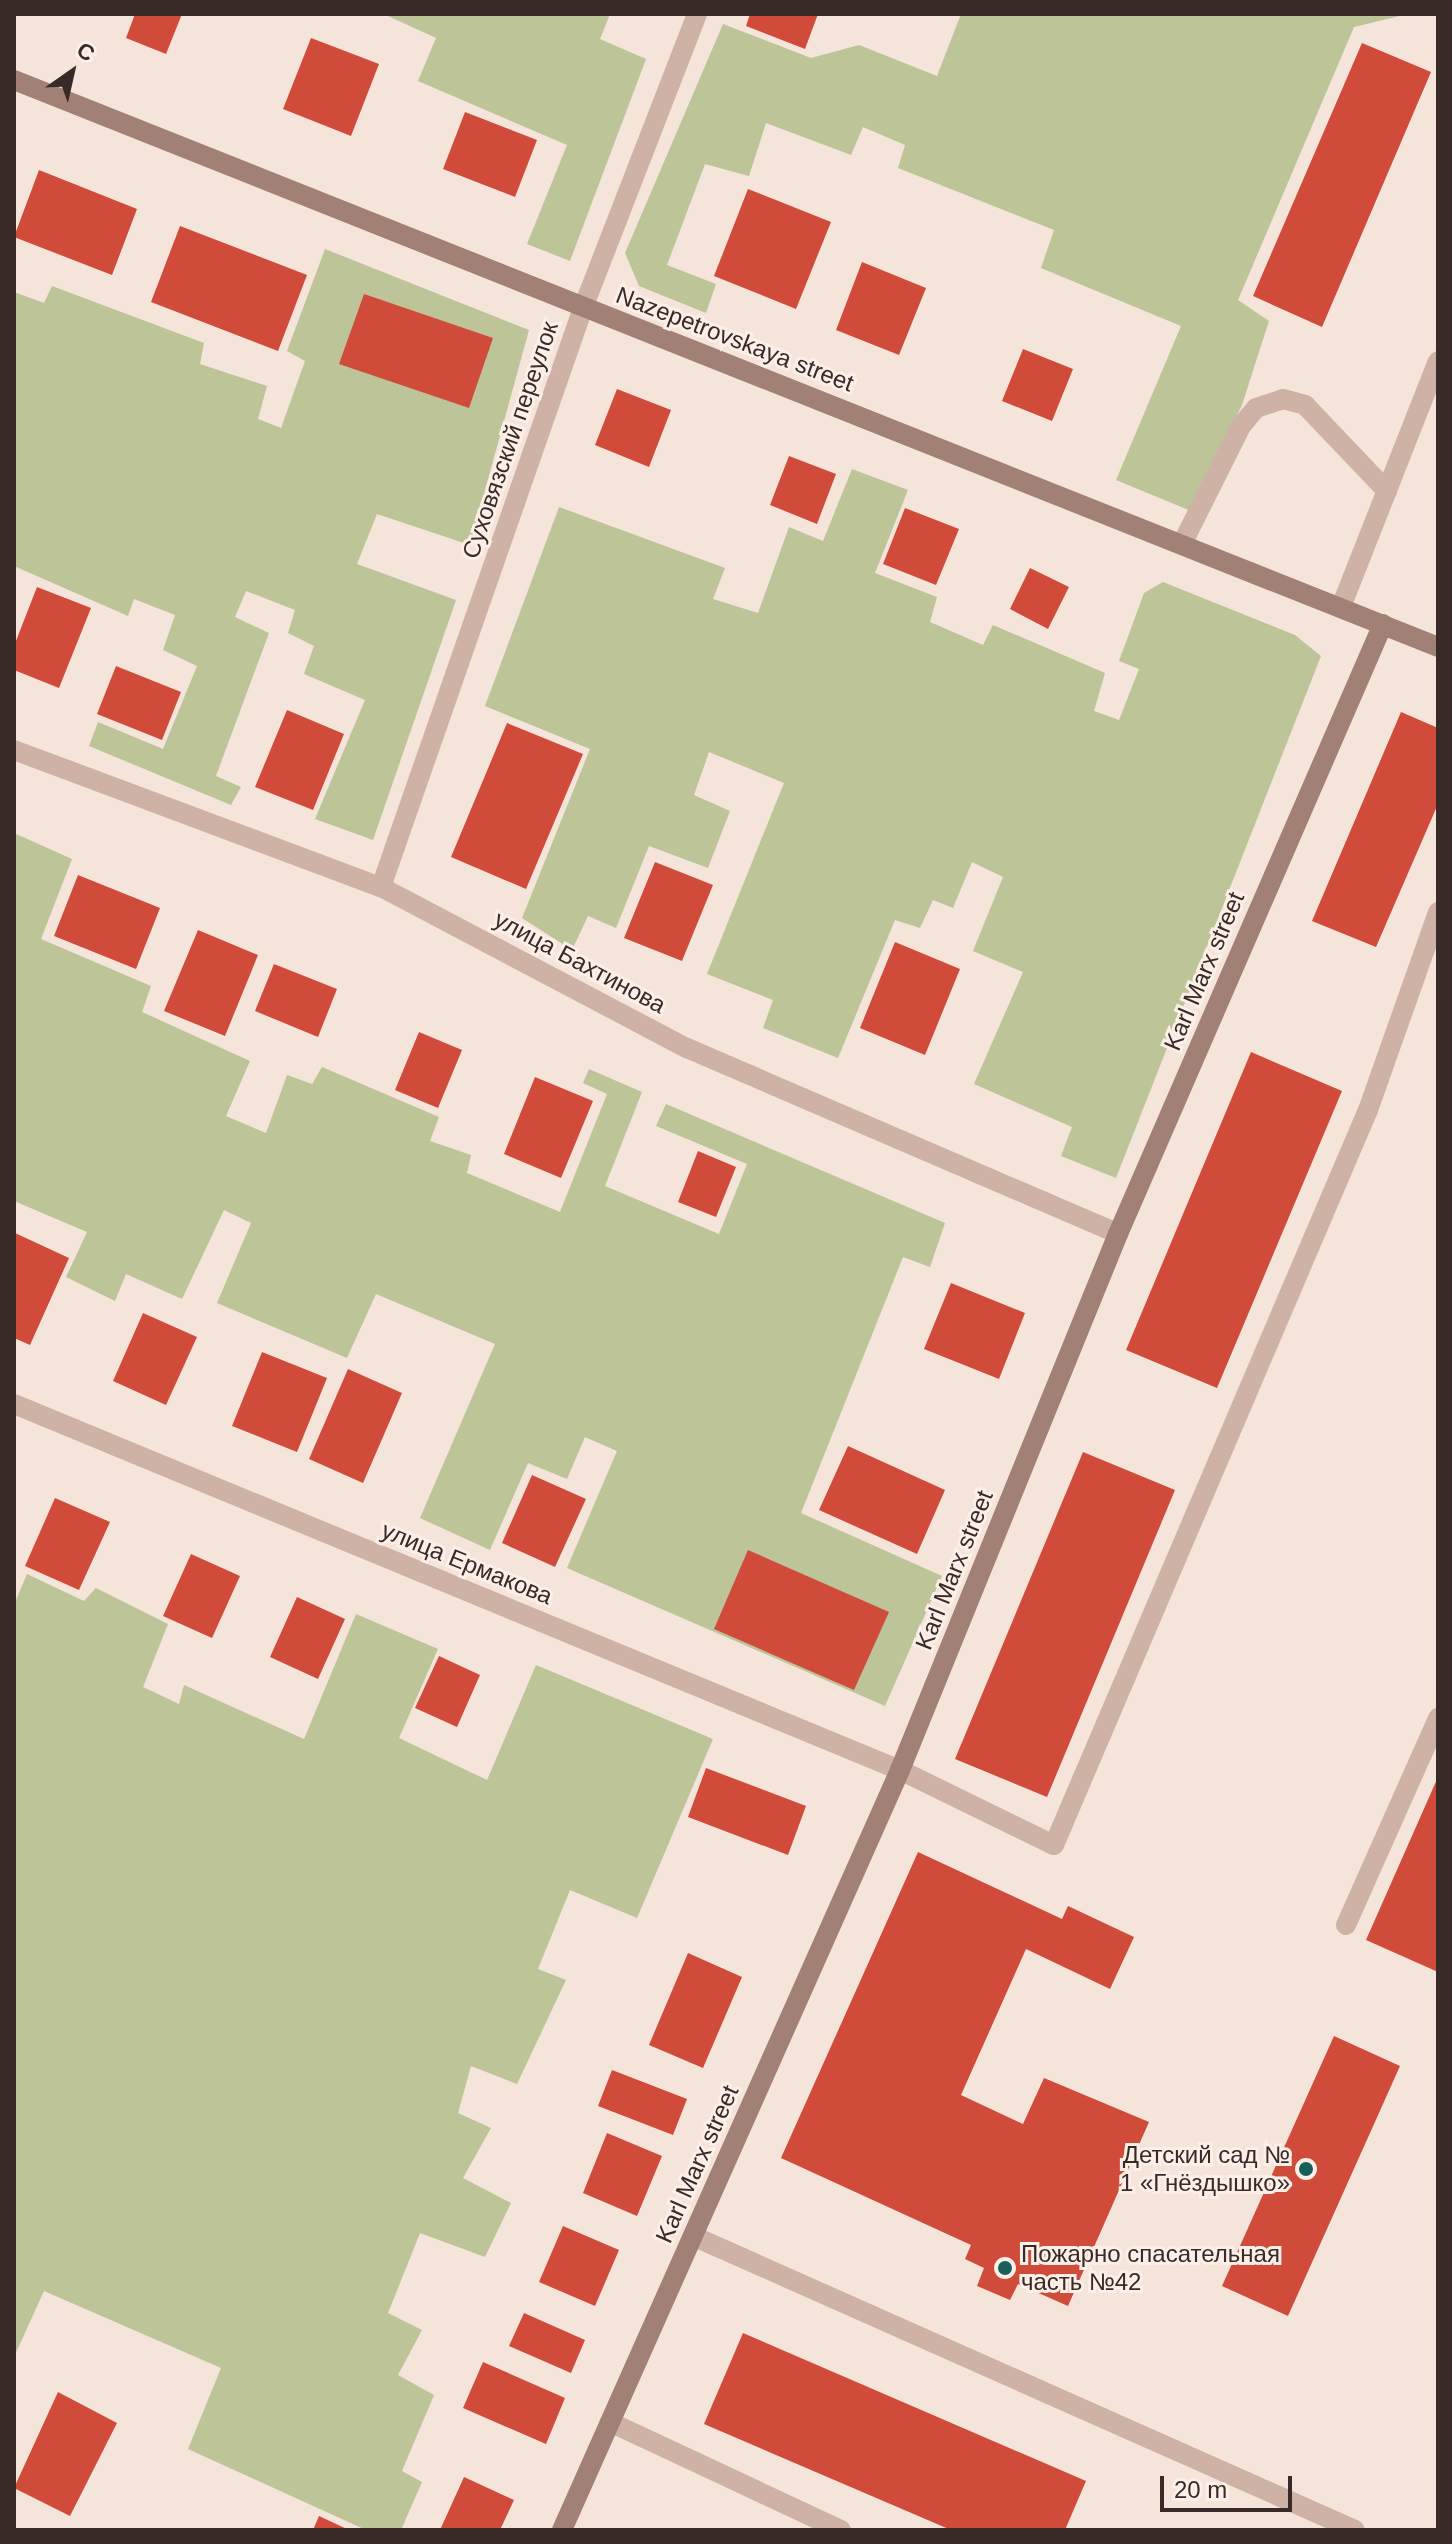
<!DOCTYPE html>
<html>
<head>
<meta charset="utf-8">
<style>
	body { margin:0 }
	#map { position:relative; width:1452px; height:2544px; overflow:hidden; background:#f4e4da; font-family:Helvetica,sans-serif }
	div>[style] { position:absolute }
	.green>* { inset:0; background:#bcc498 }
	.building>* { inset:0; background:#d14b3b }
	.lane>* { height:20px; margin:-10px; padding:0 10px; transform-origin:10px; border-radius:10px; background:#cdb2a5 }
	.street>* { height:20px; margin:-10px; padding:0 10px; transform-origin:10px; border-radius:10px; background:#cdb2a5 }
	.secondary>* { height:20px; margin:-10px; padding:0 10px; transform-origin:10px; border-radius:10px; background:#a18076 }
	.dots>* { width:22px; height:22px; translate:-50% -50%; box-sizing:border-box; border:4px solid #fbefe7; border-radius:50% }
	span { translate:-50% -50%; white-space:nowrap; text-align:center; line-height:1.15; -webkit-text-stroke:6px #fbefe7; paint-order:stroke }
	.street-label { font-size:24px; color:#382a27 }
	.poi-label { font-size:24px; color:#382a27 }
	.right { translate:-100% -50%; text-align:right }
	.left { translate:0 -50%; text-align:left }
	.frame { position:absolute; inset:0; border:16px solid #382a27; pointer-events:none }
	.north { position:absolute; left:32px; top:32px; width:80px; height:80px; -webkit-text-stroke:6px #fbefe7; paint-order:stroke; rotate:34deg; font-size:22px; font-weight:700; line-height:32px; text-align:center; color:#382a27 }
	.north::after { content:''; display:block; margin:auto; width:28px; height:36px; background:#382a27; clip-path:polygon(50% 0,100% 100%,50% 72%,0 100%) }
	.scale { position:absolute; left:1160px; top:2476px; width:132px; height:36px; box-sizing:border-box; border:4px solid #382a27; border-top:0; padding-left:10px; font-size:24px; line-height:28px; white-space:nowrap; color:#382a27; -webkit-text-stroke:6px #fbefe7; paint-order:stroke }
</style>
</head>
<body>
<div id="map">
	<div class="green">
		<i style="clip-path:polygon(610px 14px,600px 39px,646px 59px,570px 261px,527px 244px,567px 145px,418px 81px,436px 38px,388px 16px)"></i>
		<i style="clip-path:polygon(961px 14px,1408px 14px,1354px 27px,1238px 300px,1269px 321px,1242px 405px,1191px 511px,1116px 480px,1181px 326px,1041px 268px,1054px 230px,898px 168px,905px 145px,863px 127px,851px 155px,766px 123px,749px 176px,705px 164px,667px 265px,716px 284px,706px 313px,639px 286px,625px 253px,723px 24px,811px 58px,859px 45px,937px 76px)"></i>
		<i style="clip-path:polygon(325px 249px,529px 330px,470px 545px,377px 514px,357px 564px,456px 600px,373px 840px,315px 819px,365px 700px,304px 674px,314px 646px,288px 633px,295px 610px,246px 591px,235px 617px,269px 633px,216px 776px,241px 787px,231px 805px,89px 746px,98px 722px,163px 749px,197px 666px,163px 650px,175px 615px,134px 599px,128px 616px,14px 566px,14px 292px,44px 303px,52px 286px,204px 343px,200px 364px,267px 386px,258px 419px,281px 428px,305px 361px,287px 351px)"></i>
		<i style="clip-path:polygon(852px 469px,908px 490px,875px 573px,937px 597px,930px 622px,983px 645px,993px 625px,1105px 673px,1094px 711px,1119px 720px,1139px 669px,1119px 661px,1144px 593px,1163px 582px,1295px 635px,1321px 656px,1116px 1178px,1061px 1156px,1072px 1127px,974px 1084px,1023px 972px,973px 951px,1003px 877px,972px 862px,953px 908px,933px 900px,920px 928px,895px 920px,838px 1058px,763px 1028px,773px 1000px,707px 974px,784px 783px,709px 752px,694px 795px,730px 811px,708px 868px,649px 846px,616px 928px,588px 916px,572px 950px,522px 918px,590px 749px,485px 706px,559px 507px,725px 568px,713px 599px,758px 613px,789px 527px,823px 541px)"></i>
		<i style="clip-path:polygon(14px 833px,72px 859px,41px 939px,151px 986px,142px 1012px,250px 1061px,226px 1116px,266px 1133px,287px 1075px,312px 1084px,322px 1067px,439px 1117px,430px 1141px,471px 1155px,467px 1173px,560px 1212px,607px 1094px,583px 1083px,589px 1069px,642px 1092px,605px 1186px,719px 1234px,747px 1164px,656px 1126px,666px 1104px,945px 1223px,930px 1267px,903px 1257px,801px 1513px,942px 1576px,885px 1706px,567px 1568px,617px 1451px,585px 1437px,567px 1479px,528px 1463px,490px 1550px,420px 1518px,495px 1344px,376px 1294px,347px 1358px,217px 1303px,251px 1223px,224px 1210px,182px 1299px,126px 1274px,115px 1301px,66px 1277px,87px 1232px,14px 1201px)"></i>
		<i style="clip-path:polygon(27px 1574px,84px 1601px,96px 1588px,168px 1624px,143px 1687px,179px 1704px,184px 1685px,304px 1739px,356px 1614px,438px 1649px,399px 1738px,487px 1780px,536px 1665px,713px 1739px,637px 1918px,570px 1890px,538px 1969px,566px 1980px,517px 2084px,471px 2066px,458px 2113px,491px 2128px,463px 2178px,511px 2203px,485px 2257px,420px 2233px,388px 2313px,422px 2330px,398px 2375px,434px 2395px,402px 2471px,422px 2482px,401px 2530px,366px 2530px,188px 2449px,221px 2368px,44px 2291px,14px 2357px,14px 1605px)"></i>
	</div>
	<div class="building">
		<i style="clip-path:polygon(135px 14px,182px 14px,166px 54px,126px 38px)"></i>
		<i style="clip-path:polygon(750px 14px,818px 14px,805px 49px,746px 26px)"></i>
		<i style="clip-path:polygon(311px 38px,379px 64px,351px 136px,283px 109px)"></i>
		<i style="clip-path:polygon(1362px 43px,1431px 72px,1322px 327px,1253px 296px)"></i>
		<i style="clip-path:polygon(465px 112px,537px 140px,515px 197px,443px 169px)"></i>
		<i style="clip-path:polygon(39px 170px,137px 209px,112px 275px,14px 237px)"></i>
		<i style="clip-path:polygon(748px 189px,831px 222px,796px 309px,714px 276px)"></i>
		<i style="clip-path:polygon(180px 226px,307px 275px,278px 351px,151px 302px)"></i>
		<i style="clip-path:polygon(862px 262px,926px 288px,899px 355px,836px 330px)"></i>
		<i style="clip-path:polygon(364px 294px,493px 338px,469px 408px,339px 364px)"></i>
		<i style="clip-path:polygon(1023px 349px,1073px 369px,1052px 421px,1002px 401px)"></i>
		<i style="clip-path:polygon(617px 389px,671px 410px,649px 467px,595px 445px)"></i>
		<i style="clip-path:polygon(789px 456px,836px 474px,817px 524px,770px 505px)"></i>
		<i style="clip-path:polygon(905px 508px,959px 529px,936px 585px,883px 564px)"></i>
		<i style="clip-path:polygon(1030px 568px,1069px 587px,1048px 629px,1010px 609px)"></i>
		<i style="clip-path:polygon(37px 587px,91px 608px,59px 688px,14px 670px,14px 646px)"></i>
		<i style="clip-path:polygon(116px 666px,181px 692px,162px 740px,97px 714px)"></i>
		<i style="clip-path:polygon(287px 710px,344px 734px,313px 810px,255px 787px)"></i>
		<i style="clip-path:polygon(1401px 712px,1438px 728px,1438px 804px,1376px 947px,1312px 921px)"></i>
		<i style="clip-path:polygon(507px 723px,583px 754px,526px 889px,451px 857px)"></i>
		<i style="clip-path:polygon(655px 862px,713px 885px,682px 961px,624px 938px)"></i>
		<i style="clip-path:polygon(78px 875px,160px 908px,136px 969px,54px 936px)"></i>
		<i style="clip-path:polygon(198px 930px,258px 955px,225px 1036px,164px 1011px)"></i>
		<i style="clip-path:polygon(895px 942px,960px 969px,925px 1055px,860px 1028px)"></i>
		<i style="clip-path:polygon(274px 964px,337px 989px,318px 1037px,255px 1011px)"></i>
		<i style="clip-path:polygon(419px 1032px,462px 1050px,438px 1108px,395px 1090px)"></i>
		<i style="clip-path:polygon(1251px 1052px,1342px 1091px,1217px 1388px,1126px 1350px)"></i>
		<i style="clip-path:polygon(535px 1077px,593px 1101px,561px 1178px,504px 1154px)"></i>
		<i style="clip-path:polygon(698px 1151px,736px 1167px,716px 1217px,678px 1202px)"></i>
		<i style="clip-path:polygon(15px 1233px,69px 1258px,30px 1345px,14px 1338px)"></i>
		<i style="clip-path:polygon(951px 1283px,1025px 1313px,999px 1379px,924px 1349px)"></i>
		<i style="clip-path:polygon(143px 1313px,197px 1337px,166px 1405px,113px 1381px)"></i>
		<i style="clip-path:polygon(262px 1352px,327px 1378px,297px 1452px,232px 1426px)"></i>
		<i style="clip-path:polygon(348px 1369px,402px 1393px,363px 1483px,309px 1459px)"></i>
		<i style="clip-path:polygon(848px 1446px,945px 1490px,917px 1554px,819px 1510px)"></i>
		<i style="clip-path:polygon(1083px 1452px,1175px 1490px,1047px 1797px,955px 1759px)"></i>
		<i style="clip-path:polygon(532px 1475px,586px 1499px,555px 1567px,502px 1543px)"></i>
		<i style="clip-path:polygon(55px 1498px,110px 1522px,79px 1590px,25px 1566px)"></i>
		<i style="clip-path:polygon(748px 1550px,889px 1612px,854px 1690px,714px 1629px)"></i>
		<i style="clip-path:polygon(191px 1554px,240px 1576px,212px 1638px,163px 1616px)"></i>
		<i style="clip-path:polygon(297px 1597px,345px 1619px,318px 1679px,270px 1657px)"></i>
		<i style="clip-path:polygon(439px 1656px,480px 1675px,457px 1727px,415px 1708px)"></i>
		<i style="clip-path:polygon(706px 1768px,806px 1806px,788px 1855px,688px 1817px)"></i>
		<i style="clip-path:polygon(1438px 1777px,1438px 1972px,1366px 1940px)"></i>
		<i style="clip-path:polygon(918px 1852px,1062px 1919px,1068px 1906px,1134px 1937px,1110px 1989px,1026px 1949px,961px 2095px,1023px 2124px,1044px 2078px,1149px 2122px,1068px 2306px,1018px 2284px,1010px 2300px,977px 2286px,984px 2268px,965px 2259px,971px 2245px,781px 2158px)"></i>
		<i style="clip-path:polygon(688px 1953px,742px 1977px,703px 2068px,649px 2045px)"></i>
		<i style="clip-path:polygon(1334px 2036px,1400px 2066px,1288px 2316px,1222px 2286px)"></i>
		<i style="clip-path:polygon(612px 2070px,687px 2099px,673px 2135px,598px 2106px)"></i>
		<i style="clip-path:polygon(607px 2133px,662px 2156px,637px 2216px,583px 2193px)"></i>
		<i style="clip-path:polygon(563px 2226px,619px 2250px,595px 2306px,539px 2282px)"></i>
		<i style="clip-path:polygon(524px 2313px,585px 2340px,571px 2373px,509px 2346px)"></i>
		<i style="clip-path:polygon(743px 2333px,1086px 2481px,1065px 2530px,951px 2530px,704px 2424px)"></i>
		<i style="clip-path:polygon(483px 2362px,565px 2398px,546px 2444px,463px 2408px)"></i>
		<i style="clip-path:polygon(58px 2392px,117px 2423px,70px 2516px,14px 2488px)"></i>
		<i style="clip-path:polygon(464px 2477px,514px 2500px,500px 2530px,440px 2530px)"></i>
		<i style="clip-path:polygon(319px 2516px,349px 2530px,313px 2530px)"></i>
	</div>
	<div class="lane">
		<i style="left:1183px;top:542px;width:130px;rotate:-63.4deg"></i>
		<i style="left:1241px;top:426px;width:23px;rotate:-50deg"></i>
		<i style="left:1256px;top:408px;width:28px;rotate:-18deg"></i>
		<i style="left:1283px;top:399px;width:23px;rotate:15deg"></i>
		<i style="left:1305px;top:405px;width:119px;rotate:46.4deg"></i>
		<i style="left:900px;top:1770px;width:171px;rotate:26deg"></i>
		<i style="left:1054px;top:1845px;width:799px;rotate:-66.87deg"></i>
		<i style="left:1368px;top:1110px;width:210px;rotate:-70.5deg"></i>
		<i style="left:1346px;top:1925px;width:227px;rotate:-66deg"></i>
		<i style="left:693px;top:2236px;width:724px;rotate:23.95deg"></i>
		<i style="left:610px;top:2422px;width:255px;rotate:25.1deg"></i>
	</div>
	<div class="street">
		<i style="left:1341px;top:607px;width:264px;rotate:-68.5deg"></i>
		<i style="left:14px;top:750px;width:392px;rotate:20.5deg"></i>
		<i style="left:381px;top:887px;width:346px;rotate:27.8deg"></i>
		<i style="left:687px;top:1048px;width:469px;rotate:23.3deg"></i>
		<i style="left:381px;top:887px;width:613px;rotate:-70.77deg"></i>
		<i style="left:583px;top:308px;width:315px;rotate:-68.8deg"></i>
		<i style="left:14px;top:1404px;width:959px;rotate:22.45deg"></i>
	</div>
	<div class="secondary">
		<i style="left:14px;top:80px;width:1533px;rotate:21.71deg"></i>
		<i style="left:562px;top:2530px;width:832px;rotate:-66.02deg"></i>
		<i style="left:900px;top:1770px;width:579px;rotate:-67.87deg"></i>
		<i style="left:1118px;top:1234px;width:665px;rotate:-66.52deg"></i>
	</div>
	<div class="dots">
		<i style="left:1306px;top:2169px;background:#185e59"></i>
		<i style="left:1005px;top:2268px;background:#185e59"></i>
	</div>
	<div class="street-label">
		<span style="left:735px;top:339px;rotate:21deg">Nazepetrovskaya street</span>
		<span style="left:510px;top:440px;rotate:-71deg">Суховязский переулок</span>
		<span style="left:580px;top:962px;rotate:28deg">улица Бахтинова</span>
		<span style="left:1204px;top:971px;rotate:-67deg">Karl Marx street</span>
		<span style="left:467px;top:1563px;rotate:22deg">улица Ермакова</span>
		<span style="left:954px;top:1570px;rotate:-68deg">Karl Marx street</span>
		<span style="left:697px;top:2164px;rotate:-66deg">Karl Marx street</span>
	</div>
	<div class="poi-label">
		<span class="right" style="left:1290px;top:2169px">Детский сад №<br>1 «Гнёздышко»</span>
		<span class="left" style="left:1021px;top:2268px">Пожарно спасательная<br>часть №42</span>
	</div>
	<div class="frame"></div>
	<div class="north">С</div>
	<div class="scale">20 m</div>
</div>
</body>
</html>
